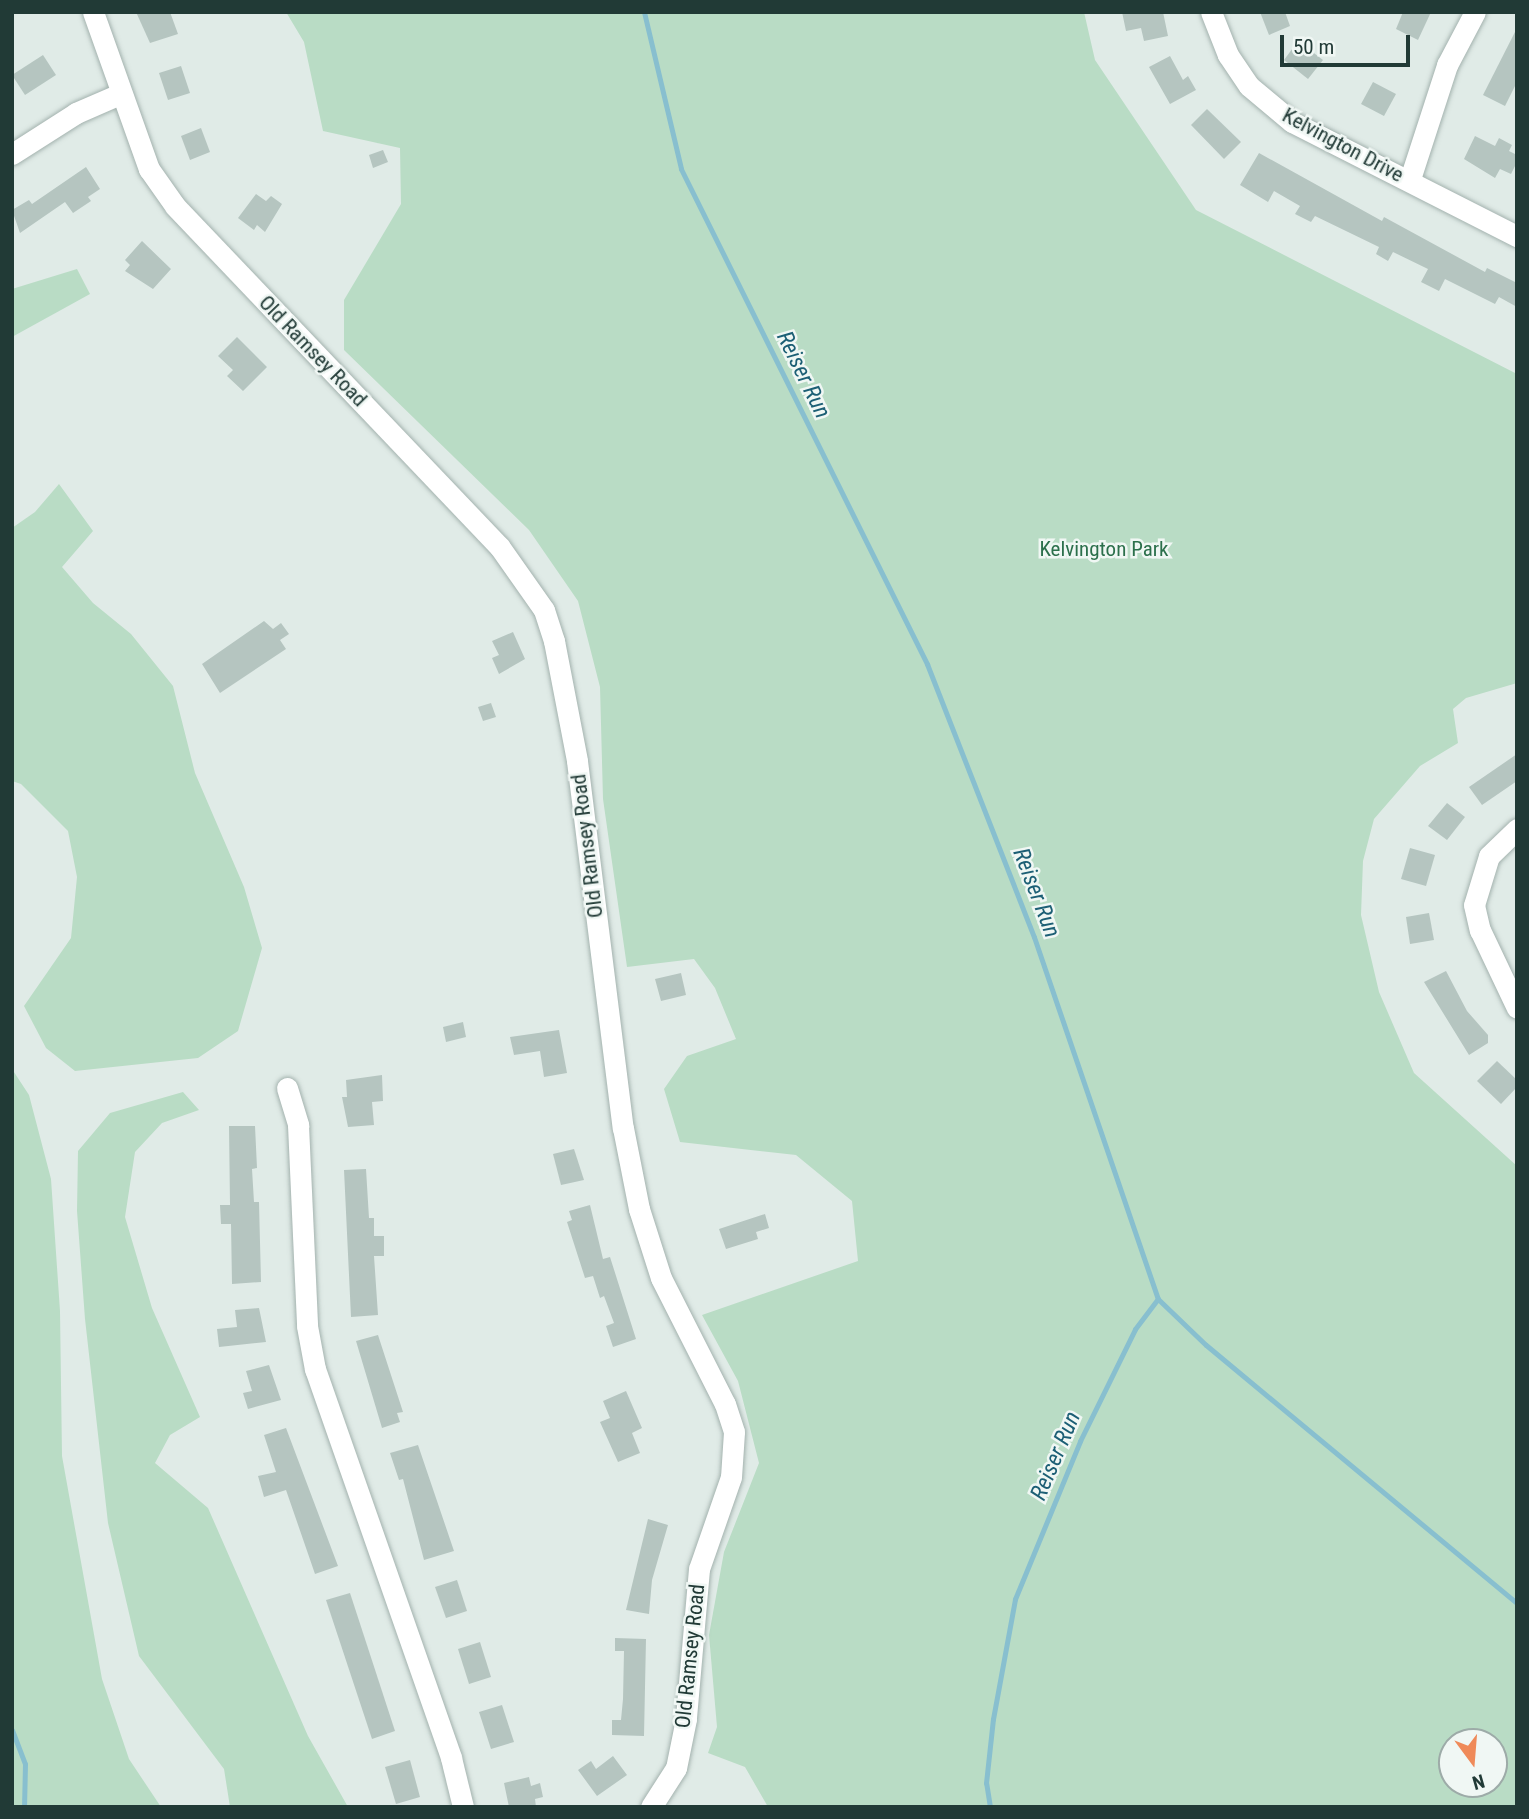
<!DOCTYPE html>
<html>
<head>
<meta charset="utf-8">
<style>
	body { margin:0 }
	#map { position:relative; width:1529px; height:1819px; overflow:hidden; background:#e0ebe7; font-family:"Roboto Condensed",sans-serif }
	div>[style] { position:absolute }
	.green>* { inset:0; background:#b9dcc5 }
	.stream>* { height:5px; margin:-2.5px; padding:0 2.5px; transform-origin:2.5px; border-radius:2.5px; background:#88bfcf }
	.building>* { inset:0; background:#b5c5c0 }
	.roads { filter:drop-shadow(0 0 2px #a3b2ae) drop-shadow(0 0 2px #a3b2ae) }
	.minor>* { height:21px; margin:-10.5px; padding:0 10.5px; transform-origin:10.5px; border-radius:10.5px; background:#fff }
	span { translate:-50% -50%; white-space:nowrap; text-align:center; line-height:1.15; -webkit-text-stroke:5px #f0f7f4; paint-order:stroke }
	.street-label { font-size:21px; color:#213a36 }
	.park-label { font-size:21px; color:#2c704c }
	.water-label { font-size:23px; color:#1c5f75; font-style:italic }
	.frame { position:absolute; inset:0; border:14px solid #213a36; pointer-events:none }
	.north { position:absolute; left:1438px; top:1728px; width:70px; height:70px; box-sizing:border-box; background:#f0f7f4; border:2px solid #9daba8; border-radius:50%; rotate:164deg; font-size:19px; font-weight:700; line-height:28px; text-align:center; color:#213a36 }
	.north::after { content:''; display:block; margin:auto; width:24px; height:32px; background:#ef8a59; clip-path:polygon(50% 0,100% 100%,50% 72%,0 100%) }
	.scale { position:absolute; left:1280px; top:35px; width:130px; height:32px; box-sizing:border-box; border:4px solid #213a36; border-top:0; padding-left:9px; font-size:21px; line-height:24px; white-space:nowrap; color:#213a36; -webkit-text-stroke:5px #f0f7f4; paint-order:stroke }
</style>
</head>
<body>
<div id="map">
	<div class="green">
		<i style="clip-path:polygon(evenodd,286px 12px,1084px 12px,1095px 60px,1196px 210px,1517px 374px,1517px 683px,1466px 698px,1453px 709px,1458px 743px,1420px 766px,1374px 819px,1363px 861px,1361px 915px,1379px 992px,1414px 1073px,1517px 1166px,1517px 1807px,768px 1807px,745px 1767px,708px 1753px,717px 1727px,709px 1635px,724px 1552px,759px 1463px,738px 1381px,702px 1315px,858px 1261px,852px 1201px,796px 1155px,680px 1142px,664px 1089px,687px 1056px,736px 1039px,715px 988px,694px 959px,627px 967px,603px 799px,600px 687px,578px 601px,529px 530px,344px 350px,344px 300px,401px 204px,400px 148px,323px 131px,304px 42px,286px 12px,1494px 1742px,1494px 1784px,1452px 1784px,1452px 1742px,1494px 1742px)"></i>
		<i style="clip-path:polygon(77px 269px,90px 294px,12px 337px,12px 289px)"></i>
		<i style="clip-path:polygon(59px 484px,93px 531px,62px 567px,93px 603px,131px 634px,173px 686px,195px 773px,244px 887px,262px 948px,238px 1031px,198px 1058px,75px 1071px,46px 1048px,24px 1006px,71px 938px,77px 877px,68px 831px,21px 784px,12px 781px,12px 528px,35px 512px)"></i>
		<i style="clip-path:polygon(12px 1069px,29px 1095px,51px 1179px,60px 1311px,62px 1456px,102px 1679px,129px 1759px,161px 1807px,12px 1807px)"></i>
		<i style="clip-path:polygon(183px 1092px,199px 1110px,162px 1123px,135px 1152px,125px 1217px,152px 1308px,200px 1417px,170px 1435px,155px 1463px,208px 1508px,308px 1736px,348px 1807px,230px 1807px,224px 1769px,139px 1656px,108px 1523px,85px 1319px,77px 1211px,78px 1151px,110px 1113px)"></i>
	</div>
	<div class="stream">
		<i style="left:644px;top:12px;width:161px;rotate:76.7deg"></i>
		<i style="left:681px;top:169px;width:553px;rotate:63.57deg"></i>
		<i style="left:927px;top:664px;width:293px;rotate:68.6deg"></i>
		<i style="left:1034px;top:937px;width:383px;rotate:71.1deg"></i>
		<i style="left:1158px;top:1299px;width:66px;rotate:43.8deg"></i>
		<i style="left:1206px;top:1345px;width:404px;rotate:39.7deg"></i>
		<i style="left:12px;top:1730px;width:36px;rotate:69deg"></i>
		<i style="left:25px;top:1764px;width:43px;rotate:91.3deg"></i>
		<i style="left:990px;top:1807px;width:24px;rotate:-99deg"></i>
		<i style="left:986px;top:1783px;width:64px;rotate:-83.8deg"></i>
		<i style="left:993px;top:1719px;width:122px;rotate:-79.6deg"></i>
		<i style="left:1015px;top:1599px;width:171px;rotate:-67.6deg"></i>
		<i style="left:1080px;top:1441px;width:125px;rotate:-63.8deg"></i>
		<i style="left:1135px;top:1329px;width:38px;rotate:-53deg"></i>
	</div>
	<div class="building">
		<i style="clip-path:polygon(136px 12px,170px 12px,178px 34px,150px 43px)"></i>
		<i style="clip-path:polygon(1122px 12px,1163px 12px,1168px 36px,1144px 41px,1141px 28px,1126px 31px)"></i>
		<i style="clip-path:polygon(1260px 12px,1285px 12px,1290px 26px,1269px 35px)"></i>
		<i style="clip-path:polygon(1403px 12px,1431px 12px,1418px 40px,1396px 29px)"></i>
		<i style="clip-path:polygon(1517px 28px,1517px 82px,1505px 106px,1483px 95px)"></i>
		<i style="clip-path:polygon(1298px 41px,1323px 60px,1308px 79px,1284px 60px)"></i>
		<i style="clip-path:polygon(43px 55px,56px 75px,25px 95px,12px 75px)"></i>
		<i style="clip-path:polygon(1170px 56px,1183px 80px,1188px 76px,1196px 90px,1170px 104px,1149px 67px)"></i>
		<i style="clip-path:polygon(181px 66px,190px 93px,168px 100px,159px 73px)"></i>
		<i style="clip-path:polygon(1373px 82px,1396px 94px,1384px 116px,1361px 104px)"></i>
		<i style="clip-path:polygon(1207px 109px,1241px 142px,1224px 159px,1191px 125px)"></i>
		<i style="clip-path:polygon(201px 128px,210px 152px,190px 160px,181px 136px)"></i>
		<i style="clip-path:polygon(1475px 136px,1495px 146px,1499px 138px,1512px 145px,1509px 151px,1517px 155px,1517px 162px,1511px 174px,1500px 169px,1495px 178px,1464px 159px)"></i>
		<i style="clip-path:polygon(383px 150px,388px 162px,373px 168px,369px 155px)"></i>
		<i style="clip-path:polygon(1259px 153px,1382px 221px,1384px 217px,1485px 272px,1487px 268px,1517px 283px,1517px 307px,1499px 297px,1495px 304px,1445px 279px,1439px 291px,1421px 282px,1428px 269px,1393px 252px,1388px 261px,1376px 254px,1379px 247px,1315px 216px,1311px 222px,1295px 214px,1300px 206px,1274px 191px,1268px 202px,1240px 185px)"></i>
		<i style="clip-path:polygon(86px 167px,100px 189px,88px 197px,91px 201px,73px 213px,65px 202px,20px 233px,12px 210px,29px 200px,32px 204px)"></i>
		<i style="clip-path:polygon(256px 194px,266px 201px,271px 196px,282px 204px,265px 232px,257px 225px,254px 230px,238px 218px)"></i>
		<i style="clip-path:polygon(142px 241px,171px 269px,153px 289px,125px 271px,130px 265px,125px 260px)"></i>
		<i style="clip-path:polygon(237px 337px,267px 367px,243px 391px,227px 376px,233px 370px,218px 356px)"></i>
		<i style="clip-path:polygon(264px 621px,273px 629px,281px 623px,289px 634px,280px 640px,286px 649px,220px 693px,202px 664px)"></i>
		<i style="clip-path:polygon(513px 632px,525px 659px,499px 674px,492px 658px,499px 655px,492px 641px)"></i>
		<i style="clip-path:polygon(491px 703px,496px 717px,483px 721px,478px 707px)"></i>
		<i style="clip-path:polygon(1517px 754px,1517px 781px,1482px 805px,1469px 787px)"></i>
		<i style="clip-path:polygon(1447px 803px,1465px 817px,1447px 840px,1428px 826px)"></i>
		<i style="clip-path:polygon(1410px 848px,1435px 855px,1426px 886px,1401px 879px)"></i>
		<i style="clip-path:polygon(1429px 913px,1434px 940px,1410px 944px,1406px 917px)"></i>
		<i style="clip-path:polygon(1446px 971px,1467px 1011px,1488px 1035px,1488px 1043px,1469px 1055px,1424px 982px)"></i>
		<i style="clip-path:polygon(681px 973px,686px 995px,661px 1001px,655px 979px)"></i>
		<i style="clip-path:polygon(463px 1022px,466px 1037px,446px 1042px,443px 1027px)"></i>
		<i style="clip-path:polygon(559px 1030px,567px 1073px,544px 1077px,540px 1051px,514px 1055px,510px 1037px)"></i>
		<i style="clip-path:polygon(1497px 1061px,1517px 1080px,1517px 1087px,1501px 1104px,1477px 1081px)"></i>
		<i style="clip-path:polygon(382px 1075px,383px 1101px,372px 1102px,374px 1125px,348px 1127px,342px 1097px,347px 1097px,346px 1080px)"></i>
		<i style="clip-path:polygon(229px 1126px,255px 1126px,257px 1168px,252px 1169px,254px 1202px,259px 1202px,261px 1282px,232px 1284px,231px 1224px,221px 1224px,220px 1205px,230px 1205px)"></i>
		<i style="clip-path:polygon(574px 1149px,584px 1180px,561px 1185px,553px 1154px)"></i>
		<i style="clip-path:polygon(366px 1169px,369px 1218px,374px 1218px,374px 1236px,384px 1236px,384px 1256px,374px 1256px,378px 1315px,351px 1317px,344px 1170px)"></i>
		<i style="clip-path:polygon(590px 1205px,603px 1259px,610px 1257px,636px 1339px,613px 1347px,606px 1326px,614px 1323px,604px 1296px,600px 1298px,593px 1276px,585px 1278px,567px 1222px,572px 1220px,569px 1211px)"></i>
		<i style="clip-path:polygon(765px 1214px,769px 1228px,756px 1232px,758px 1239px,726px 1249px,719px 1229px)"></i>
		<i style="clip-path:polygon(259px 1308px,266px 1342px,219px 1347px,217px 1329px,237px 1327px,235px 1310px)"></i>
		<i style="clip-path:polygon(378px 1335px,403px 1412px,397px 1413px,400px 1422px,382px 1428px,356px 1341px)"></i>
		<i style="clip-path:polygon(269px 1365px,281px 1400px,248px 1409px,243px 1393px,252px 1391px,246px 1371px)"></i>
		<i style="clip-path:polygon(626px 1391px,642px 1428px,632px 1433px,640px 1453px,618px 1462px,600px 1422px,610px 1418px,603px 1401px)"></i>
		<i style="clip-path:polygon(286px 1428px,338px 1566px,315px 1574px,286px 1490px,264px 1497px,258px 1476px,276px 1472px,264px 1435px)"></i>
		<i style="clip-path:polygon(418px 1445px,454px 1551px,424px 1560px,403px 1479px,399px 1480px,390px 1453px)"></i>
		<i style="clip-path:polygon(648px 1519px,668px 1525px,652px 1580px,649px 1614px,626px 1610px)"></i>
		<i style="clip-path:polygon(457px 1580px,467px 1611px,446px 1618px,435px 1587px)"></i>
		<i style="clip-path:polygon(350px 1593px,395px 1731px,372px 1739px,326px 1600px)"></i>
		<i style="clip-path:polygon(615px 1638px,646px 1639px,644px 1736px,612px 1735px,612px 1720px,621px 1720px,623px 1699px,624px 1651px,615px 1651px)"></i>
		<i style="clip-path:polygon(480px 1642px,491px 1677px,469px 1684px,458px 1649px)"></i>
		<i style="clip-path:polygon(502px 1705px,514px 1742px,491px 1749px,479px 1712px)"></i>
		<i style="clip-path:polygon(613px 1756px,627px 1775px,597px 1796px,578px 1770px,591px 1761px,596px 1769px)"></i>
		<i style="clip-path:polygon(410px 1760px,420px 1797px,396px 1804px,385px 1767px)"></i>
		<i style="clip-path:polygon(529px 1777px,531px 1786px,540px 1783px,543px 1797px,535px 1799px,536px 1807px,509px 1807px,504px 1783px)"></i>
	</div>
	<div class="roads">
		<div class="minor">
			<i style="left:93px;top:12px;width:167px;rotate:70.4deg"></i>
			<i style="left:149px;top:169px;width:45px;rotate:54.9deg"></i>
			<i style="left:175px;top:206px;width:470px;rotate:46.4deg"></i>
			<i style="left:499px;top:546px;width:78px;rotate:54.9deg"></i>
			<i style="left:544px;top:610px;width:33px;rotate:72deg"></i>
			<i style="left:554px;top:641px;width:122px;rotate:79.1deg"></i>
			<i style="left:577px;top:761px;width:370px;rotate:82.9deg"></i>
			<i style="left:623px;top:1128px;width:83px;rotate:78.8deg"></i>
			<i style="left:639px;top:1209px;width:72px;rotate:72.3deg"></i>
			<i style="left:661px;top:1278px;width:141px;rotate:63.1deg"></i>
			<i style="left:725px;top:1404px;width:29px;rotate:72deg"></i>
			<i style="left:734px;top:1432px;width:45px;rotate:93.8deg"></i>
			<i style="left:731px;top:1477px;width:97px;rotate:109.2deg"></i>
			<i style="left:699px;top:1569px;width:151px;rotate:95deg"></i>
			<i style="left:686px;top:1719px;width:50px;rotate:101.5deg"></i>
			<i style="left:676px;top:1768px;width:46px;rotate:122.7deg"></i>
			<i style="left:1211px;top:12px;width:46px;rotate:68.4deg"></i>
			<i style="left:1228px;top:55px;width:37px;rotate:56deg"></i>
			<i style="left:1249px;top:86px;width:56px;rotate:39.9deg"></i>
			<i style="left:1292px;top:122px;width:252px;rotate:26.9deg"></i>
			<i style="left:12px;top:154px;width:76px;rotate:-32.6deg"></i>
			<i style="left:76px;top:113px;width:48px;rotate:-23.4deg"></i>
			<i style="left:1410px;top:179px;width:120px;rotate:-72deg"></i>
			<i style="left:1447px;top:65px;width:60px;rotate:-62.2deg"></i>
			<i style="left:1517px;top:829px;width:39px;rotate:136deg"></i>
			<i style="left:1489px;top:856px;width:51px;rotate:107deg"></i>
			<i style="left:1474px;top:905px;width:26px;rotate:77deg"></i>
			<i style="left:1480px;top:930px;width:86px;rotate:64.6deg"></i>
			<i style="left:287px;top:1088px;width:39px;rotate:73deg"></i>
			<i style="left:298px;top:1125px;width:201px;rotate:87.4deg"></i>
			<i style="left:307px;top:1326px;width:44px;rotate:79.5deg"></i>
			<i style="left:315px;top:1369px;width:412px;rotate:70.7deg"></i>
			<i style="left:451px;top:1758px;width:50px;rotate:76.2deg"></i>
		</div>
	</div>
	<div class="street-label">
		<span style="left:1343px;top:145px;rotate:28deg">Kelvington Drive</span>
		<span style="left:313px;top:351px;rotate:46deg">Old Ramsey Road</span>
		<span style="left:587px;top:846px;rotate:-97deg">Old Ramsey Road</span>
		<span style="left:690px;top:1656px;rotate:-84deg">Old Ramsey Road</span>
	</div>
	<div class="park-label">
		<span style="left:1104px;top:549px">Kelvington Park</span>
	</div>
	<div class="water-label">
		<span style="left:803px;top:375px;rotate:64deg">Reiser Run</span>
		<span style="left:1036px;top:893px;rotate:69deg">Reiser Run</span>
		<span style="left:1056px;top:1456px;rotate:-67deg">Reiser Run</span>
	</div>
	<div class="frame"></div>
	<div class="north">N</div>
	<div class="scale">50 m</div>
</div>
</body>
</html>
